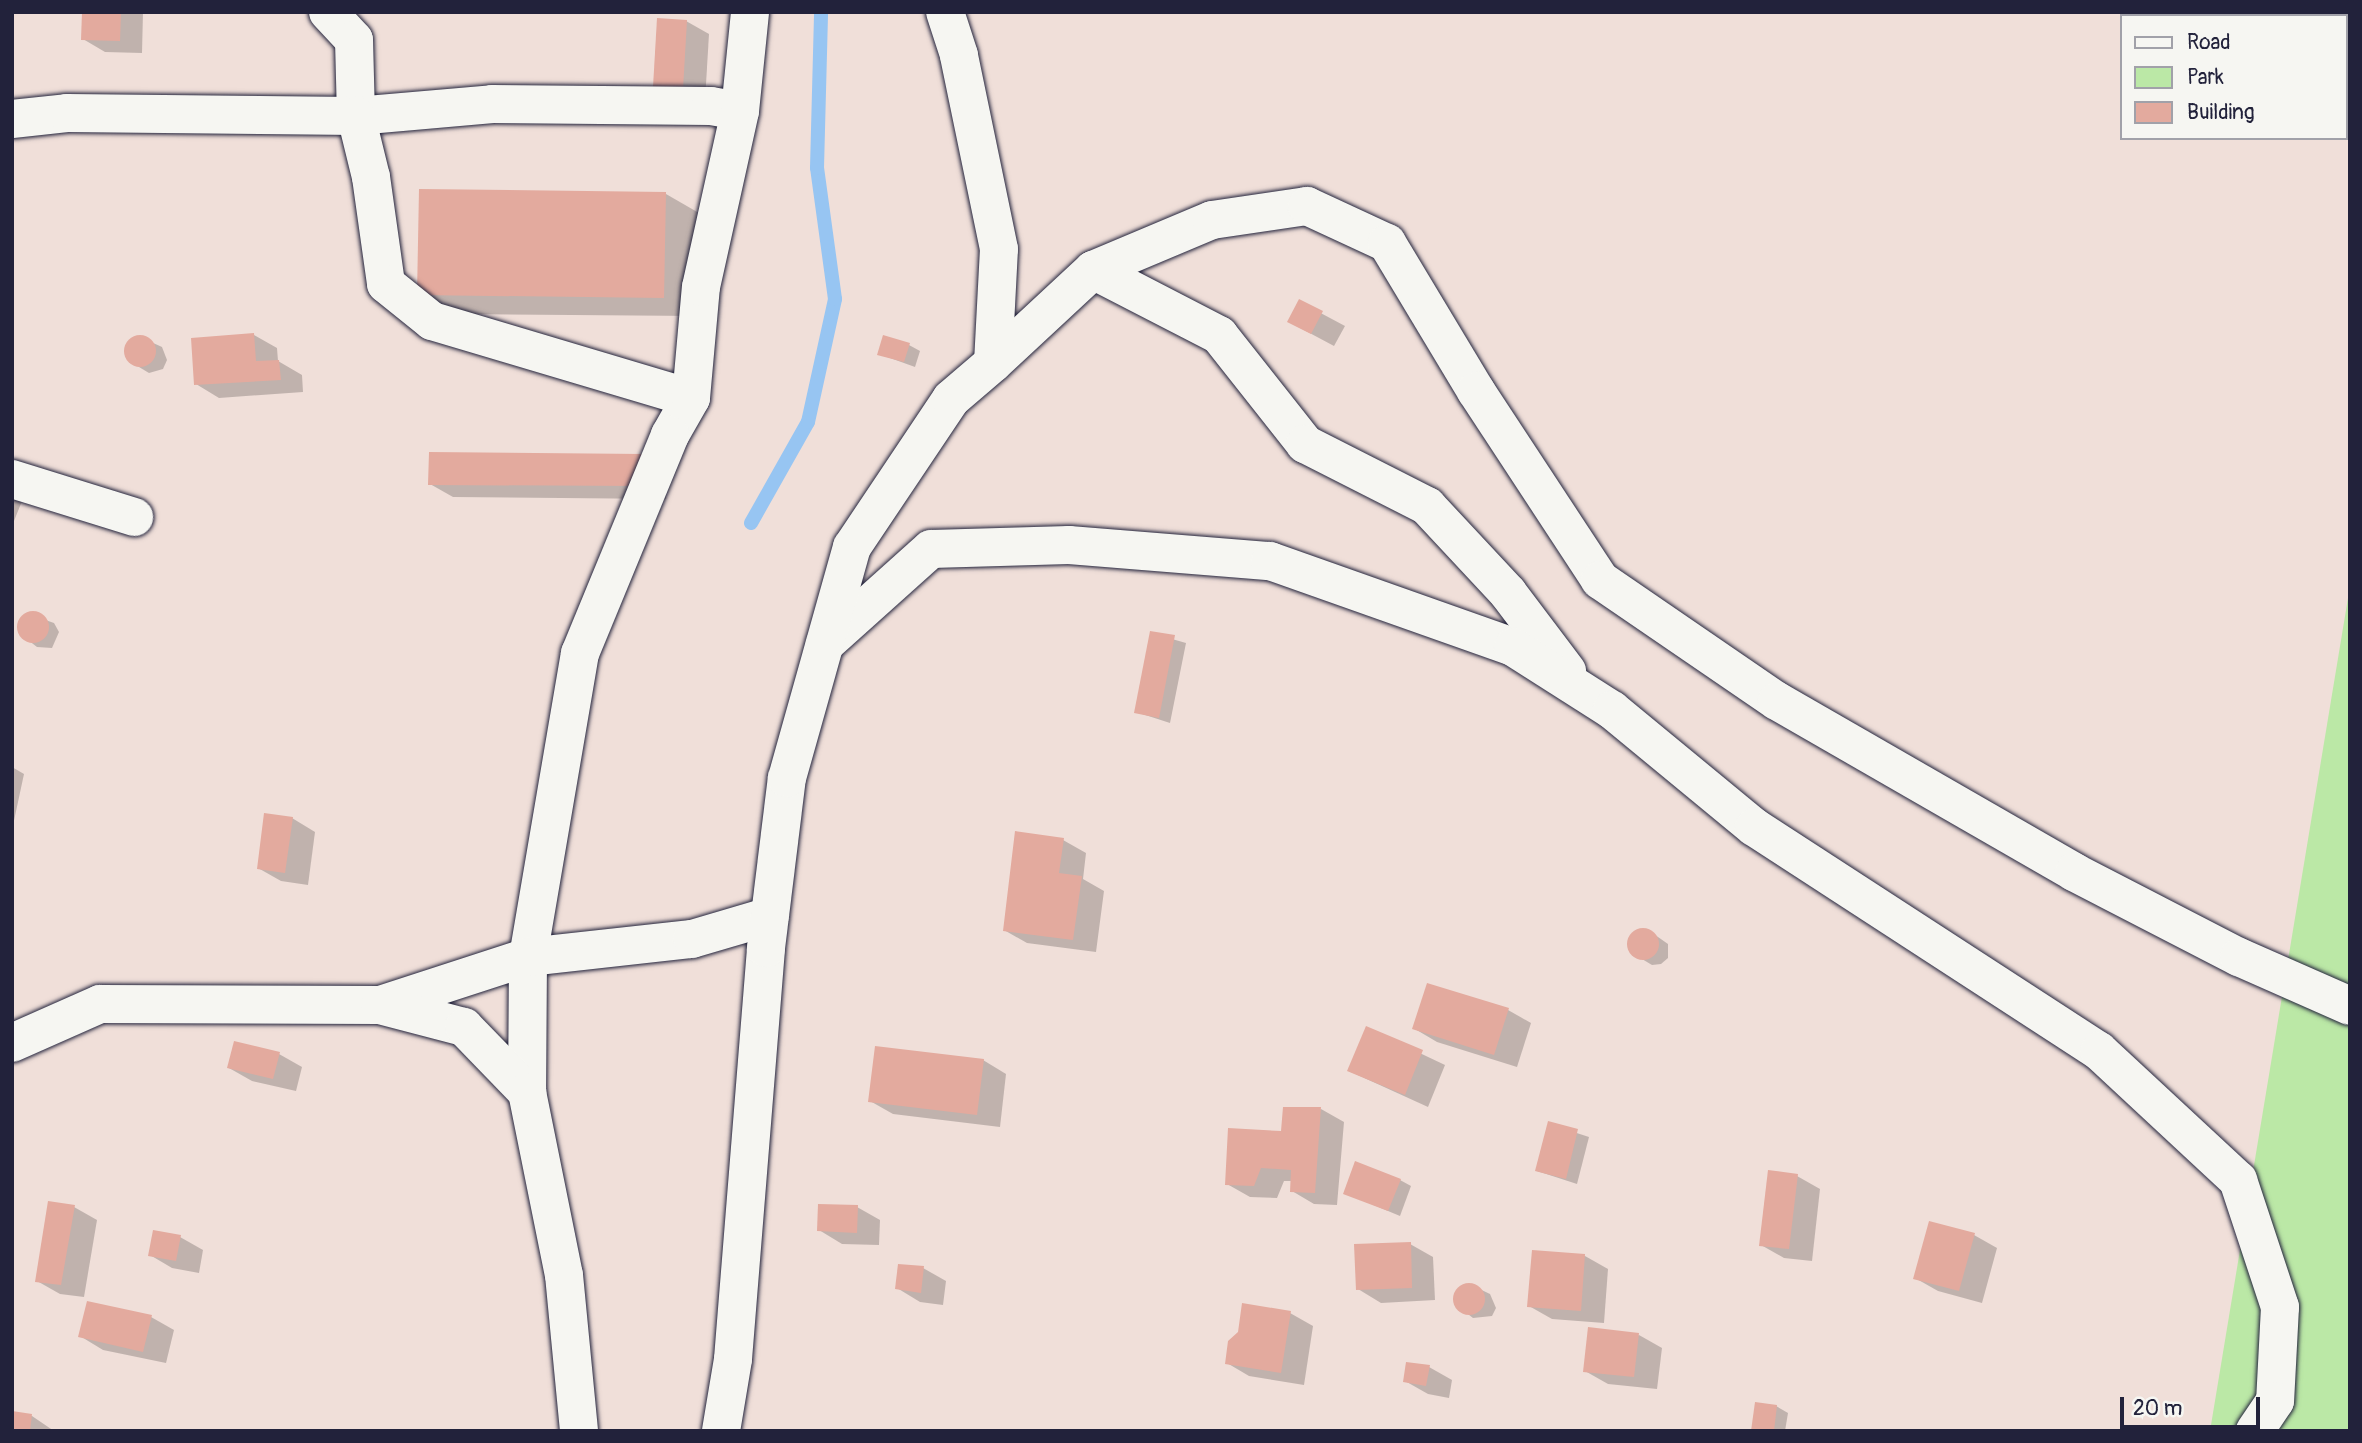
<!DOCTYPE html>
<html>
<head>
<meta charset="utf-8">
<style>
	body { margin:0 }
	#map { position:relative; width:2362px; height:1443px; overflow:hidden; background:#f0dfd9; font-family:Pangolin,sans-serif }
	div>[style] { position:absolute }
	.green>* { inset:0; background:#bbe8a6 }
	.shadow>* { inset:0; background:#0003 }
	.stream>* { height:14px; margin:-7px; padding:0 7px; transform-origin:7px; border-radius:7px; background:#97c5f2 }
	.building>* { inset:0; background:#e3aa9e }
	.round { border-radius:50% }
	.roads { filter:drop-shadow(0 0 2px #22223b) drop-shadow(0 0 2px #22223b) }
	.minor>* { height:38px; margin:-19px; padding:0 19px; transform-origin:19px; border-radius:19px; background:#f6f6f2 }
	span { translate:-50% -50%; white-space:nowrap; text-align:center; line-height:1.15; -webkit-text-stroke:5px #f6f6f2; paint-order:stroke }
	.frame { position:absolute; inset:0; border:14px solid #22223b; pointer-events:none }
	.legend { position:absolute; left:2120px; top:14px; width:228px; height:126px; box-sizing:border-box; background:#f6f6f2; border:2px solid #a1a1a9; margin:0; padding:9px 12px; list-style:none; font-size:21px; color:#22223b }
	.legend li { display:flex; align-items:center; gap:14px; height:35px }
	.legend b { width:35px; border:2px solid #a1a1a9 }
	.scale { position:absolute; left:2120px; top:1397px; width:140px; height:32px; box-sizing:border-box; border:4px solid #22223b; border-top:0; padding-left:9px; font-size:21px; line-height:24px; white-space:nowrap; color:#22223b; -webkit-text-stroke:5px #f6f6f2; paint-order:stroke }
</style>
</head>
<body>
<div id="map">
	<div class="green">
		<i style="clip-path:polygon(2348px 598px,2350px 1431px,2210px 1431px)"></i>
	</div>
	<div class="shadow">
		<i style="clip-path:polygon(83px 12px,143px 12px,142px 53px,105px 52px,83px 39px)"></i>
		<i style="clip-path:polygon(686px 21px,709px 34px,705px 101px,678px 99px)"></i>
		<i style="clip-path:polygon(666px 194px,699px 213px,697px 316px,452px 314px,419px 294px)"></i>
		<i style="clip-path:polygon(1300px 302px,1345px 326px,1334px 346px,1289px 322px)"></i>
		<i style="clip-path:polygon(254px 335px,277px 348px,278px 361px,302px 375px,303px 392px,219px 398px,196px 384px)"></i>
		<i style="clip-path:polygon(140px 337px,162px 347px,167px 360px,163px 369px,149px 373px,129px 361px,129px 343px)"></i>
		<i style="clip-path:polygon(909px 345px,920px 351px,915px 367px,879px 354px)"></i>
		<i style="clip-path:polygon(667px 469px,666px 499px,453px 497px,430px 484px)"></i>
		<i style="clip-path:polygon(12px 495px,22px 501px,12px 526px)"></i>
		<i style="clip-path:polygon(28px 614px,54px 623px,59px 632px,52px 648px,37px 647px,19px 633px,21px 619px)"></i>
		<i style="clip-path:polygon(1151px 633px,1186px 643px,1170px 723px,1136px 712px)"></i>
		<i style="clip-path:polygon(12px 767px,24px 774px,12px 830px)"></i>
		<i style="clip-path:polygon(292px 818px,315px 832px,308px 885px,281px 881px,258px 868px)"></i>
		<i style="clip-path:polygon(1063px 840px,1086px 853px,1083px 879px,1104px 891px,1096px 952px,1027px 943px,1004px 930px)"></i>
		<i style="clip-path:polygon(1648px 930px,1668px 944px,1668px 958px,1661px 964px,1652px 965px,1632px 953px,1629px 940px,1634px 932px)"></i>
		<i style="clip-path:polygon(1508px 1010px,1531px 1023px,1517px 1067px,1437px 1042px,1415px 1029px)"></i>
		<i style="clip-path:polygon(1367px 1028px,1445px 1065px,1428px 1107px,1349px 1071px)"></i>
		<i style="clip-path:polygon(279px 1054px,302px 1067px,296px 1091px,252px 1081px,229px 1068px)"></i>
		<i style="clip-path:polygon(983px 1060px,1006px 1074px,1000px 1127px,893px 1114px,870px 1101px)"></i>
		<i style="clip-path:polygon(1321px 1109px,1344px 1122px,1337px 1205px,1314px 1204px,1292px 1191px,1292px 1181px,1284px 1181px,1277px 1198px,1250px 1197px,1227px 1184px,1283px 1133px)"></i>
		<i style="clip-path:polygon(1549px 1124px,1589px 1137px,1577px 1184px,1537px 1171px)"></i>
		<i style="clip-path:polygon(1797px 1176px,1820px 1189px,1812px 1261px,1784px 1258px,1761px 1245px)"></i>
		<i style="clip-path:polygon(1400px 1180px,1411px 1186px,1400px 1216px,1345px 1193px)"></i>
		<i style="clip-path:polygon(74px 1207px,97px 1220px,84px 1297px,60px 1294px,37px 1281px)"></i>
		<i style="clip-path:polygon(857px 1207px,880px 1220px,879px 1245px,842px 1244px,819px 1230px)"></i>
		<i style="clip-path:polygon(1974px 1235px,1997px 1248px,1982px 1303px,1938px 1291px,1915px 1278px)"></i>
		<i style="clip-path:polygon(180px 1237px,203px 1250px,199px 1273px,172px 1268px,150px 1255px)"></i>
		<i style="clip-path:polygon(1410px 1244px,1433px 1257px,1435px 1300px,1381px 1303px,1358px 1289px)"></i>
		<i style="clip-path:polygon(1533px 1252px,1585px 1256px,1608px 1269px,1604px 1323px,1552px 1319px,1529px 1306px)"></i>
		<i style="clip-path:polygon(923px 1268px,946px 1281px,943px 1305px,920px 1302px,897px 1288px)"></i>
		<i style="clip-path:polygon(1469px 1284px,1490px 1294px,1496px 1308px,1492px 1316px,1473px 1318px,1455px 1304px,1457px 1291px)"></i>
		<i style="clip-path:polygon(1290px 1313px,1313px 1326px,1304px 1385px,1249px 1376px,1227px 1363px,1240px 1333px)"></i>
		<i style="clip-path:polygon(151px 1317px,174px 1330px,166px 1363px,103px 1350px,80px 1336px)"></i>
		<i style="clip-path:polygon(1639px 1335px,1662px 1348px,1657px 1389px,1608px 1384px,1585px 1371px)"></i>
		<i style="clip-path:polygon(1429px 1367px,1452px 1380px,1449px 1398px,1428px 1394px,1405px 1381px)"></i>
		<i style="clip-path:polygon(1776px 1406px,1788px 1413px,1785px 1431px,1753px 1431px)"></i>
		<i style="clip-path:polygon(12px 1413px,32px 1416px,54px 1431px,12px 1431px)"></i>
	</div>
	<div class="stream">
		<i style="left:751px;top:523px;width:116px;rotate:-60.6deg"></i>
		<i style="left:808px;top:422px;width:126px;rotate:-77.6deg"></i>
		<i style="left:835px;top:299px;width:132px;rotate:-97.8deg"></i>
		<i style="left:817px;top:168px;width:156px;rotate:-88.5deg"></i>
	</div>
	<div class="building">
		<i style="clip-path:polygon(82px 12px,121px 12px,120px 41px,81px 40px)"></i>
		<i style="clip-path:polygon(657px 18px,687px 20px,683px 89px,653px 87px)"></i>
		<i style="clip-path:polygon(419px 189px,666px 192px,664px 298px,417px 295px)"></i>
		<i style="clip-path:polygon(1299px 299px,1323px 311px,1311px 334px,1287px 322px)"></i>
		<i style="clip-path:polygon(254px 333px,256px 361px,279px 360px,281px 380px,194px 385px,191px 338px)"></i>
		<i class="round" style="left:124px;top:335px;width:32px;height:32px"></i>
		<i style="clip-path:polygon(883px 335px,910px 343px,904px 362px,877px 355px)"></i>
		<i style="clip-path:polygon(429px 452px,644px 454px,643px 486px,428px 485px)"></i>
		<i class="round" style="left:17px;top:611px;width:32px;height:32px"></i>
		<i style="clip-path:polygon(1150px 631px,1175px 635px,1159px 718px,1134px 713px)"></i>
		<i style="clip-path:polygon(264px 813px,293px 817px,285px 873px,257px 869px)"></i>
		<i style="clip-path:polygon(1015px 831px,1064px 838px,1059px 873px,1082px 876px,1073px 940px,1003px 931px)"></i>
		<i class="round" style="left:1627px;top:928px;width:32px;height:32px"></i>
		<i style="clip-path:polygon(1427px 983px,1509px 1008px,1494px 1055px,1412px 1029px)"></i>
		<i style="clip-path:polygon(1366px 1026px,1423px 1050px,1405px 1095px,1347px 1071px)"></i>
		<i style="clip-path:polygon(234px 1041px,280px 1052px,273px 1079px,227px 1068px)"></i>
		<i style="clip-path:polygon(875px 1046px,984px 1059px,977px 1115px,868px 1102px)"></i>
		<i style="clip-path:polygon(1283px 1107px,1321px 1107px,1315px 1193px,1290px 1192px,1291px 1170px,1261px 1168px,1254px 1186px,1225px 1185px,1228px 1128px,1281px 1131px)"></i>
		<i style="clip-path:polygon(1548px 1121px,1578px 1129px,1566px 1179px,1535px 1171px)"></i>
		<i style="clip-path:polygon(1355px 1161px,1401px 1179px,1388px 1211px,1343px 1194px)"></i>
		<i style="clip-path:polygon(1768px 1170px,1798px 1174px,1789px 1249px,1759px 1246px)"></i>
		<i style="clip-path:polygon(48px 1201px,75px 1205px,61px 1285px,35px 1282px)"></i>
		<i style="clip-path:polygon(818px 1204px,858px 1205px,857px 1233px,817px 1231px)"></i>
		<i style="clip-path:polygon(1929px 1221px,1975px 1233px,1959px 1291px,1913px 1279px)"></i>
		<i style="clip-path:polygon(153px 1230px,181px 1235px,176px 1261px,148px 1256px)"></i>
		<i style="clip-path:polygon(1411px 1242px,1412px 1288px,1356px 1290px,1354px 1244px)"></i>
		<i style="clip-path:polygon(1532px 1250px,1585px 1254px,1581px 1311px,1527px 1307px)"></i>
		<i style="clip-path:polygon(898px 1264px,924px 1266px,921px 1293px,895px 1289px)"></i>
		<i class="round" style="left:1453px;top:1283px;width:32px;height:32px"></i>
		<i style="clip-path:polygon(87px 1301px,152px 1315px,143px 1352px,78px 1337px)"></i>
		<i style="clip-path:polygon(1242px 1303px,1291px 1311px,1281px 1373px,1225px 1364px,1228px 1341px,1238px 1332px)"></i>
		<i style="clip-path:polygon(1588px 1327px,1639px 1333px,1634px 1377px,1583px 1372px)"></i>
		<i style="clip-path:polygon(1406px 1362px,1430px 1365px,1426px 1386px,1403px 1382px)"></i>
		<i style="clip-path:polygon(1755px 1402px,1777px 1405px,1774px 1431px,1751px 1431px)"></i>
		<i style="clip-path:polygon(12px 1411px,32px 1414px,30px 1431px,12px 1431px)"></i>
	</div>
	<div class="roads">
		<div class="minor">
			<i style="left:328px;top:12px;width:38px;rotate:47deg"></i>
			<i style="left:354px;top:40px;width:76px;rotate:88.5deg"></i>
			<i style="left:356px;top:116px;width:137px;rotate:-5deg"></i>
			<i style="left:492px;top:104px;width:219px;rotate:0.5deg"></i>
			<i style="left:711px;top:106px;width:29px;rotate:10deg"></i>
			<i style="left:12px;top:119px;width:55px;rotate:-6.2deg"></i>
			<i style="left:67px;top:113px;width:289px;rotate:0.6deg"></i>
			<i style="left:356px;top:116px;width:63px;rotate:76.2deg"></i>
			<i style="left:371px;top:177px;width:108px;rotate:82deg"></i>
			<i style="left:386px;top:284px;width:59px;rotate:38.8deg"></i>
			<i style="left:432px;top:321px;width:270px;rotate:16.6deg"></i>
			<i style="left:691px;top:398px;width:43px;rotate:119.6deg"></i>
			<i style="left:670px;top:435px;width:236px;rotate:112.4deg"></i>
			<i style="left:580px;top:653px;width:308px;rotate:99.7deg"></i>
			<i style="left:528px;top:957px;width:135px;rotate:90.4deg"></i>
			<i style="left:1093px;top:270px;width:142px;rotate:27.3deg"></i>
			<i style="left:1219px;top:335px;width:139px;rotate:51.7deg"></i>
			<i style="left:1305px;top:444px;width:137px;rotate:26.9deg"></i>
			<i style="left:1427px;top:506px;width:119px;rotate:47deg"></i>
			<i style="left:1508px;top:593px;width:98px;rotate:52.9deg"></i>
			<i style="left:993px;top:363px;width:137px;rotate:-42.9deg"></i>
			<i style="left:1093px;top:270px;width:129px;rotate:-22.8deg"></i>
			<i style="left:1212px;top:220px;width:96px;rotate:-8.4deg"></i>
			<i style="left:1307px;top:206px;width:88px;rotate:24.8deg"></i>
			<i style="left:1387px;top:243px;width:173px;rotate:59deg"></i>
			<i style="left:1476px;top:391px;width:226px;rotate:56.7deg"></i>
			<i style="left:1600px;top:580px;width:214px;rotate:34.4deg"></i>
			<i style="left:1777px;top:701px;width:343px;rotate:29.9deg"></i>
			<i style="left:2074px;top:872px;width:186px;rotate:27.3deg"></i>
			<i style="left:2239px;top:957px;width:121px;rotate:23.8deg"></i>
			<i style="left:691px;top:398px;width:111px;rotate:-84.9deg"></i>
			<i style="left:701px;top:287px;width:180px;rotate:-77.5deg"></i>
			<i style="left:740px;top:111px;width:100px;rotate:-84.2deg"></i>
			<i style="left:12px;top:479px;width:128px;rotate:17.3deg"></i>
			<i style="left:825px;top:644px;width:142px;rotate:-41.9deg"></i>
			<i style="left:931px;top:549px;width:138px;rotate:-1.7deg"></i>
			<i style="left:1069px;top:545px;width:202px;rotate:4.6deg"></i>
			<i style="left:1270px;top:561px;width:258px;rotate:19.5deg"></i>
			<i style="left:1513px;top:647px;width:117px;rotate:32.5deg"></i>
			<i style="left:1612px;top:710px;width:184px;rotate:39.5deg"></i>
			<i style="left:1754px;top:827px;width:411px;rotate:33deg"></i>
			<i style="left:2099px;top:1051px;width:190px;rotate:42.9deg"></i>
			<i style="left:2238px;top:1180px;width:134px;rotate:71.7deg"></i>
			<i style="left:2280px;top:1307px;width:94px;rotate:93deg"></i>
			<i style="left:2275px;top:1401px;width:36px;rotate:124deg"></i>
			<i style="left:380px;top:1005px;width:156px;rotate:-18deg"></i>
			<i style="left:528px;top:957px;width:165px;rotate:-6.3deg"></i>
			<i style="left:692px;top:939px;width:81px;rotate:-16.4deg"></i>
			<i style="left:12px;top:1043px;width:96px;rotate:-23.9deg"></i>
			<i style="left:100px;top:1004px;width:280px;rotate:0.2deg"></i>
			<i style="left:380px;top:1005px;width:87px;rotate:14.7deg"></i>
			<i style="left:464px;top:1027px;width:91px;rotate:45.9deg"></i>
			<i style="left:527px;top:1092px;width:187px;rotate:78.6deg"></i>
			<i style="left:564px;top:1275px;width:157px;rotate:84.5deg"></i>
			<i style="left:721px;top:1431px;width:73px;rotate:-80.5deg"></i>
			<i style="left:733px;top:1359px;width:412px;rotate:-85.4deg"></i>
			<i style="left:766px;top:948px;width:171px;rotate:-83deg"></i>
			<i style="left:787px;top:778px;width:240px;rotate:-74.3deg"></i>
			<i style="left:852px;top:547px;width:178px;rotate:-56.2deg"></i>
			<i style="left:951px;top:399px;width:55px;rotate:-40.6deg"></i>
			<i style="left:993px;top:363px;width:114px;rotate:-87deg"></i>
			<i style="left:999px;top:249px;width:198px;rotate:-101.7deg"></i>
			<i style="left:959px;top:55px;width:45px;rotate:-108deg"></i>
		</div>
	</div>
	<div class="frame"></div>
	<ul class="legend">
	<li><b style="height:9px;background:#f6f6f2"></b>Road</li>
	<li><b style="height:19px;background:#bbe8a6"></b>Park</li>
	<li><b style="height:19px;background:#e3aa9e"></b>Building</li>
	</ul>
	<div class="scale">20 m</div>
</div>
</body>
</html>
